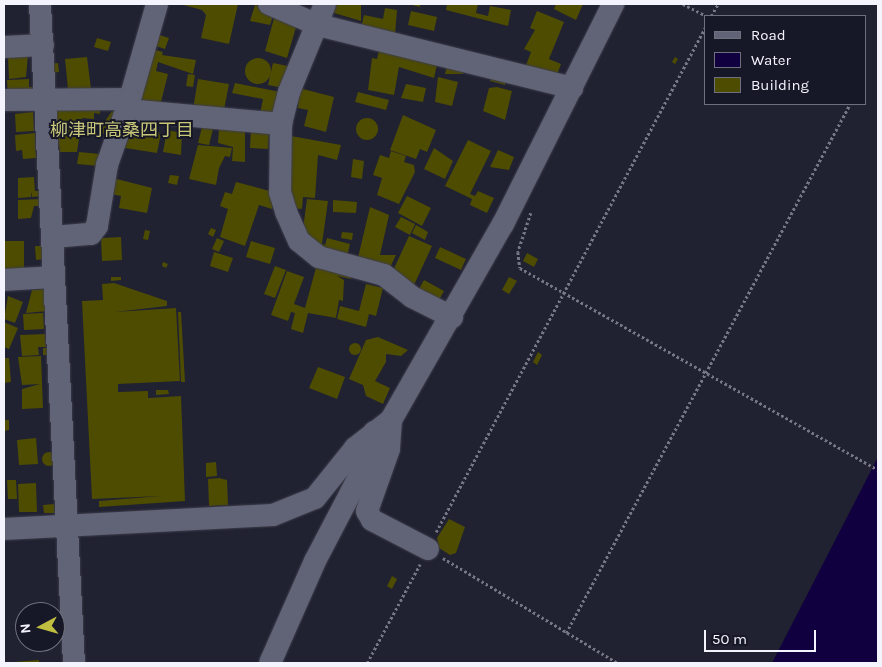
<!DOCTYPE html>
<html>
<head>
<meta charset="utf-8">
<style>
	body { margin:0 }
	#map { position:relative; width:882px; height:667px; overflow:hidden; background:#202131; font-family:Karla,"Noto Sans JP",sans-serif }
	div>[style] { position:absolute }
	.water>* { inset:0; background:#10003f }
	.building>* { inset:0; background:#4e4c00 }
	.round { border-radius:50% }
	.path>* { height:2.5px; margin-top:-1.25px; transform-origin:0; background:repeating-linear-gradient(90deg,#767785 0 2.5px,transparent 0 5px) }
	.roads { filter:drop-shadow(0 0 1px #3d3d4b) drop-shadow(0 0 1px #3d3d4b) }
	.minor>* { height:22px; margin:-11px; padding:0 11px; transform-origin:11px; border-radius:11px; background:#616376 }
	span { translate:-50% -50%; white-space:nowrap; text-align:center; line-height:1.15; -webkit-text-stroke:4px #171827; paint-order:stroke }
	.neighbourhood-label { font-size:18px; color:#c8c779 }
	.frame { position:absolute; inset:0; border:5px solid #f3f4fd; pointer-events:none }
	.legend { position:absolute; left:704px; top:15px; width:162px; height:90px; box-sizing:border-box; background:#171827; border:1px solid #6f707d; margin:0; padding:6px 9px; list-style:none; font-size:15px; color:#f3f4fd }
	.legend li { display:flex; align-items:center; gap:10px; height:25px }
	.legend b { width:25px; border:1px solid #6f707d }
	.north { position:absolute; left:15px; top:602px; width:50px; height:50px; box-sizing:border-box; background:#171827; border:1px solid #6f707d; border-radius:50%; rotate:264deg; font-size:14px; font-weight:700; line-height:20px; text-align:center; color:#f3f4fd }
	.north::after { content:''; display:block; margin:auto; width:18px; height:22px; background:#c0be40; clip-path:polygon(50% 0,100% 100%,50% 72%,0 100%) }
	.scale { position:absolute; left:704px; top:630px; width:112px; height:22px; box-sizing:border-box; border:2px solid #f3f4fd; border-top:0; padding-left:6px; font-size:15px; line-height:18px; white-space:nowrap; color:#f3f4fd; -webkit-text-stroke:4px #171827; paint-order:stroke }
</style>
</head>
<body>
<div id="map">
	<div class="water">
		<i style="clip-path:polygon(878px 457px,878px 663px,772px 663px)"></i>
	</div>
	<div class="building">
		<i style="clip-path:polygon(180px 4px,238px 4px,229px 44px,201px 38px,206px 15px,202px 10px)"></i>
		<i style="clip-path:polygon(337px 4px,361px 4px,361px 21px,334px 13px)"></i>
		<i style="clip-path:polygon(408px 4px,420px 4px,420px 7px)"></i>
		<i style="clip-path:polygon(447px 4px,478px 4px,476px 13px,488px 16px,490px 6px,511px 10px,508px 26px,446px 10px)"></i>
		<i style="clip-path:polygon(556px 4px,583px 4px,576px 20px,554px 9px)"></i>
		<i style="clip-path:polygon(255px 5px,275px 10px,270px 25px,250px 21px)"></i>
		<i style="clip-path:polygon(385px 8px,397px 10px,395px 35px,361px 28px,364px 15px,383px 19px)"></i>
		<i style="clip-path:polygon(276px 11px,299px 17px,287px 58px,265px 51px)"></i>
		<i style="clip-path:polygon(411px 11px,437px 17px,434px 31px,408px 25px)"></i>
		<i style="clip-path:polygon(537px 11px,564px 22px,549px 59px,561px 64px,555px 80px,525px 68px,531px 52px,524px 49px,535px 30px,530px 28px)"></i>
		<i style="clip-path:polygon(153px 33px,169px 38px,165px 49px,150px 44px)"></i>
		<i style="clip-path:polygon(97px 38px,111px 42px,108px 51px,94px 47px)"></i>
		<i style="clip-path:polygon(380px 47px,438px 60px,434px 78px,399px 67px,394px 95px,368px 90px,372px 58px,377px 59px)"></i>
		<i style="clip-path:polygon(151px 49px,163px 52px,162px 55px,196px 60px,193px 74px,158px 62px,156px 71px,168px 74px,159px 110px,137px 105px)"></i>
		<i style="clip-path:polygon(28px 55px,26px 77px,9px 79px,8px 56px)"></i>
		<i style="clip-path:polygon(87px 57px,91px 89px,68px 89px,65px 59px)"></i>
		<i style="clip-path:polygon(675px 57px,678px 59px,675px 64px,672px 62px)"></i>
		<i class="round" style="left:245px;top:58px;width:26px;height:26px"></i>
		<i style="clip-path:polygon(448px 62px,464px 69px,463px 74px,445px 74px)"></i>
		<i style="clip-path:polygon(58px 63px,59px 72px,51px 73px,50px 64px)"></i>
		<i style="clip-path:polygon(273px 63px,288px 66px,283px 88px,268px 85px)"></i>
		<i style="clip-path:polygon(492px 73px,506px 77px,505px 85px,490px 81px)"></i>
		<i style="clip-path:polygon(188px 74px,195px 75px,193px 87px,186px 86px)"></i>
		<i style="clip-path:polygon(438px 77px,458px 82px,452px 106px,435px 102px)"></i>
		<i style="clip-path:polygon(29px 79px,29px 87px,40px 87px,8px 96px,7px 80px)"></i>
		<i style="clip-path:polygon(198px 79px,229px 84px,223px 115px,193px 109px)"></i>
		<i style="clip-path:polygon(235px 83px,280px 92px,276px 117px,260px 114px,263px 99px,232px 93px)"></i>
		<i style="clip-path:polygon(406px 84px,426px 88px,423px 102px,401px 98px)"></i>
		<i style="clip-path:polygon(497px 87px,512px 91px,505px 120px,483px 111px,489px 88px)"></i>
		<i style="clip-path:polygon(299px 88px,334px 97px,326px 132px,304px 126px,308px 110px,298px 108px)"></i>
		<i style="clip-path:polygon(358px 92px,389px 100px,386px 110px,355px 102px)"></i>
		<i style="clip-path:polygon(100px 104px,100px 114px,94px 113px,94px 119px,82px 118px,77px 152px,60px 152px,54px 109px)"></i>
		<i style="clip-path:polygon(112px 111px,121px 114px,110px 139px,99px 130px)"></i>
		<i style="clip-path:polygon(33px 112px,34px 131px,16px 132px,15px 114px)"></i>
		<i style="clip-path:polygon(403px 115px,436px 130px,427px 152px,420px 149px,416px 159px,390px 150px)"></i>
		<i class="round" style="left:356px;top:118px;width:22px;height:22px"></i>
		<i style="clip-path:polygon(202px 127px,213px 129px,209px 145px,198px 143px)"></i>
		<i style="clip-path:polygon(128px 128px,161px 133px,157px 153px,125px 148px)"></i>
		<i style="clip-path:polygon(219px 128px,245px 128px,245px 162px,232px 161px,233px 147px,218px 143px)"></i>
		<i style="clip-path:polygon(251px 129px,269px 131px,268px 149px,250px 148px)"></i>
		<i style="clip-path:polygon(167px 130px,182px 133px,181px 155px,163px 152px)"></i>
		<i style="clip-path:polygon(35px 133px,36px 158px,23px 159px,22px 150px,16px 151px,15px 135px)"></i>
		<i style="clip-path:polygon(291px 136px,341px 145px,337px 160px,318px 155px,315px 198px,303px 197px,302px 209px,290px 208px)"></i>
		<i style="clip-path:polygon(468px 140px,491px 151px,470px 194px,475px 196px,478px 191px,494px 198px,487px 213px,470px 205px,472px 199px,445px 186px)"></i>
		<i style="clip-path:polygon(198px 145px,232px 148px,230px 157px,225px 156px,219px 168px,216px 185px,189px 179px)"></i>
		<i style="clip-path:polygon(434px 148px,453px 161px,445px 179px,424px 169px)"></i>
		<i style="clip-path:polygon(498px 150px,514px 157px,509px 170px,490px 167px)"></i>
		<i style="clip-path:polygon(391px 151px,406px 156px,404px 162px,414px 165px,415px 172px,399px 204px,377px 195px,382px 178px,373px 175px,380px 155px,389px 158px)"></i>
		<i style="clip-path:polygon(79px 152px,100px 154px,99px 166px,77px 164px)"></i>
		<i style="clip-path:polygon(353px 159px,364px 161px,362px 179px,351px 177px)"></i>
		<i style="clip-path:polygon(170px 175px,179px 176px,177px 185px,168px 183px)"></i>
		<i style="clip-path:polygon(34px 177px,35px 191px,43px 191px,43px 196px,32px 197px,31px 191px,31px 197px,18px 198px,18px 178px)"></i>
		<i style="clip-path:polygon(109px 177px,152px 188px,147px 213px,119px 208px,121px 196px,106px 193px)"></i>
		<i style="clip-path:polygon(236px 182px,277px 193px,272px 209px,259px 205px,245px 246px,220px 237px,228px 209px,220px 206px,225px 192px,232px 194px)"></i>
		<i style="clip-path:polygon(407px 196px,431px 208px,422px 226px,398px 213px)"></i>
		<i style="clip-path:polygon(43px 199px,43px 206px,34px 206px,31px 218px,18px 219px,18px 200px)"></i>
		<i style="clip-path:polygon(307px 199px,328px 201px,322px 244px,325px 245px,327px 238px,350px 244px,347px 257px,318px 250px,302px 236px)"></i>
		<i style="clip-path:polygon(333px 200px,357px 202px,356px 213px,333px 212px)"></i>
		<i style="clip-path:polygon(370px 207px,389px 215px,380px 255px,396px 255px,388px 272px,357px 262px)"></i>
		<i style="clip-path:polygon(401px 217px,415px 224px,410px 235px,395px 227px)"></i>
		<i style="clip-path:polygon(416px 225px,428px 232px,425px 240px,412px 233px)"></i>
		<i style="clip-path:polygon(211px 228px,216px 230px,213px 237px,208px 234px)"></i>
		<i style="clip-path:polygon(145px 230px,150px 231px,148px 240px,143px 239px)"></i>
		<i style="clip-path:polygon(342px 232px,353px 233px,352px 240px,341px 238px)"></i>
		<i style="clip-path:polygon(409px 236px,432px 246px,414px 285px,391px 275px)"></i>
		<i style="clip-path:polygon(121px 237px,122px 260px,102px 261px,101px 238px)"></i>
		<i style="clip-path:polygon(217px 238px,224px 241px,219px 252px,212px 249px)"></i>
		<i style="clip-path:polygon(4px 241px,24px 241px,24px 269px,4px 270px)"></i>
		<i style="clip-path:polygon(251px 241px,275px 248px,270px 264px,246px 257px)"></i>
		<i style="clip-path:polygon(35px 246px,45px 246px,45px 259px,36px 260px)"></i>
		<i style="clip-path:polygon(440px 247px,466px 259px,461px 270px,435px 258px)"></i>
		<i style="clip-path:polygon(214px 252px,233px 258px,228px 272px,210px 266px)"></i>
		<i style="clip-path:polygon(527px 253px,538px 259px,534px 267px,523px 261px)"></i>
		<i style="clip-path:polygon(163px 262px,168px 264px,166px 268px,162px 266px)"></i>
		<i style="clip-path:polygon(317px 264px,337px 268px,337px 275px,339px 267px,353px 271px,351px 279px,337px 276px,344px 280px,343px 301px,339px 300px,336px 318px,308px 313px,303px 333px,291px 329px,295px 313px,291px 312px,288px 321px,271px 315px,287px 271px,304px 277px,294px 304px,305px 308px)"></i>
		<i style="clip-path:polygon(275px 266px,286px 270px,275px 298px,264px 294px)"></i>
		<i style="clip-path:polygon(111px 277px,121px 277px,121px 280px,111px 281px)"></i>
		<i style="clip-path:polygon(509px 277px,517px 281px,509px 294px,502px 290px)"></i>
		<i style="clip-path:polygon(424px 280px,444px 291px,435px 307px,415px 296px)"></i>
		<i style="clip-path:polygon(114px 283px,167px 301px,167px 306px,115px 312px,176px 308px,180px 381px,118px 384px,118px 392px,148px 391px,148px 398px,181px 396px,185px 501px,99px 507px,99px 501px,161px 496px,92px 499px,82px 301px,103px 300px,102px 284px)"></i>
		<i style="clip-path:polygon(366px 284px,383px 288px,376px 316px,369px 314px,366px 327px,337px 319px,340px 306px,359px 311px)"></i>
		<i style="clip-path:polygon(46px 289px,48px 311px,26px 313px,32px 290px)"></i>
		<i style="clip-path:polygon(8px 296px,23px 302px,15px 323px,4px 319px)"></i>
		<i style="clip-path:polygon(178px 312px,181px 312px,185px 382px,181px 382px)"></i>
		<i style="clip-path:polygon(43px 313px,44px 329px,24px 330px,23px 314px)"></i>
		<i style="clip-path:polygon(4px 322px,18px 328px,9px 349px,4px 347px)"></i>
		<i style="clip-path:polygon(45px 334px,46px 347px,38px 347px,39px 355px,22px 356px,20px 335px)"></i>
		<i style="clip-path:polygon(378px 337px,408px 350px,401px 356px,386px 354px,386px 362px,375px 381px,390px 388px,383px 404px,366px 396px,363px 385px,349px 379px,366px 340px)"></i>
		<i class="round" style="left:349px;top:343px;width:12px;height:12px"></i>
		<i style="clip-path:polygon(43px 348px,50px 348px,50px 355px,43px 355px)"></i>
		<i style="clip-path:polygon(538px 352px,542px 355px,537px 365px,533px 362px)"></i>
		<i style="clip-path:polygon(41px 356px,43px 408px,22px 409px,22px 389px,40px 384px,22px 385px,18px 357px)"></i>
		<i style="clip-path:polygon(4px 358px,9px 358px,11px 382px,4px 383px)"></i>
		<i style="clip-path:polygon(318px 367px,345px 377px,337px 399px,309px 388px)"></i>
		<i style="clip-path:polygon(156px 390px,168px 390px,169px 394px,156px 395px)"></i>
		<i style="clip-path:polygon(4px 420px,9px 420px,9px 430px,4px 431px)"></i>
		<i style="clip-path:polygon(36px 438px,38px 464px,19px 465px,17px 440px)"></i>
		<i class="round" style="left:42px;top:452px;width:14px;height:14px"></i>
		<i style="clip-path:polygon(216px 462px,217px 476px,206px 477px,206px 463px)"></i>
		<i style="clip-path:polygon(219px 478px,227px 480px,228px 505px,209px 506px,208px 479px)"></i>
		<i style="clip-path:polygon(7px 480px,16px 480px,17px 499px,8px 499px)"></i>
		<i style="clip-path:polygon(36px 483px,37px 512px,19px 512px,18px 484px)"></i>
		<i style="clip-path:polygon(54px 504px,55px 513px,44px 513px,43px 505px)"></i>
		<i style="clip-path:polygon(449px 519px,465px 527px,456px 553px,450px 555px,439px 548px,437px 538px)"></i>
		<i style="clip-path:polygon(392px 576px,397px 579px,392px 589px,387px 586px)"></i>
		<i style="clip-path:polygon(39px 660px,39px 663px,14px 663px,14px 662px)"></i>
	</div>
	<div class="path">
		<i style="left:683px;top:4px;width:27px;rotate:27deg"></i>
		<i style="left:711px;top:16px;width:14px;rotate:-60deg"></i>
		<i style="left:531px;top:213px;width:41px;rotate:108.4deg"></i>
		<i style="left:518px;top:252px;width:16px;rotate:83deg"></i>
		<i style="left:520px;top:268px;width:411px;rotate:29.4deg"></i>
		<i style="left:436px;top:532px;width:574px;rotate:-61.92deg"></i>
		<i style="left:443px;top:558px;width:204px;rotate:31deg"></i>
		<i style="left:566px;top:633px;width:600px;rotate:-61.77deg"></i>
		<i style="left:367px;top:663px;width:112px;rotate:-61.8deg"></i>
	</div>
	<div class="roads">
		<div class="minor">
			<i style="left:40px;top:4px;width:660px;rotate:87.05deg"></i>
			<i style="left:269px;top:4px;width:53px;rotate:23.2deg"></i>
			<i style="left:318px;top:25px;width:262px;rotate:13.9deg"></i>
			<i style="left:325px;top:4px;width:95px;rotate:112.2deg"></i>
			<i style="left:289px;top:92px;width:33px;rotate:104deg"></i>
			<i style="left:281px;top:124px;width:68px;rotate:90.8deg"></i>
			<i style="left:280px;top:192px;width:21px;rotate:73deg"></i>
			<i style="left:286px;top:212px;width:32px;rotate:66deg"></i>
			<i style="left:299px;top:241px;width:26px;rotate:39deg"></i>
			<i style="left:319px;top:257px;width:67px;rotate:15.5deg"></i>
			<i style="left:384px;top:275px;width:36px;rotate:38deg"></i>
			<i style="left:412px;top:297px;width:45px;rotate:26.6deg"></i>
			<i style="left:4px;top:47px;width:39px;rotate:-3deg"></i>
			<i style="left:4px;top:100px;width:126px;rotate:-0.5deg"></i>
			<i style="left:130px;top:99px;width:99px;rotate:-74.1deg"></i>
			<i style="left:127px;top:110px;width:155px;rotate:5.2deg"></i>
			<i style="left:53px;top:237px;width:38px;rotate:-5deg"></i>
			<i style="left:91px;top:234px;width:10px;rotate:-53deg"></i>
			<i style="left:97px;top:226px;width:62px;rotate:-80.7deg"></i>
			<i style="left:107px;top:165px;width:70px;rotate:-70.8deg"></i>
			<i style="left:4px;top:280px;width:50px;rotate:-3.4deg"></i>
			<i style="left:391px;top:420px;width:29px;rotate:94deg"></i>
			<i style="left:389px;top:449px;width:66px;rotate:109.5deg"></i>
			<i style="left:367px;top:511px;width:10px;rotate:61deg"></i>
			<i style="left:372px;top:520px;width:63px;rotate:27.4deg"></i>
			<i style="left:4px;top:529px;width:269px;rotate:-3deg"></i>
			<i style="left:273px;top:515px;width:45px;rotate:-22deg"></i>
			<i style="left:315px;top:498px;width:64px;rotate:-51.3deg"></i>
			<i style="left:355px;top:448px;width:46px;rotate:-37.9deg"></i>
			<i style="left:391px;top:420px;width:226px;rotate:-60.3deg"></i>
			<i style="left:503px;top:224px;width:246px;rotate:-63.4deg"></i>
			<i style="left:270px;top:663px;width:111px;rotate:-66.2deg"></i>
			<i style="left:315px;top:561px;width:123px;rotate:-62.4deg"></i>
			<i style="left:372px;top:452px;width:20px;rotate:-84deg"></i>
		</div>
	</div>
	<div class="neighbourhood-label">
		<span style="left:122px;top:130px">柳津町高桑四丁目</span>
	</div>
	<div class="frame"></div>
	<ul class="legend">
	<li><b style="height:6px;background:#616376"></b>Road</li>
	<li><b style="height:14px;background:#10003f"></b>Water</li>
	<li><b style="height:14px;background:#4e4c00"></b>Building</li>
	</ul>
	<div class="north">N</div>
	<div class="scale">50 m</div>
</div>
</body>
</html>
